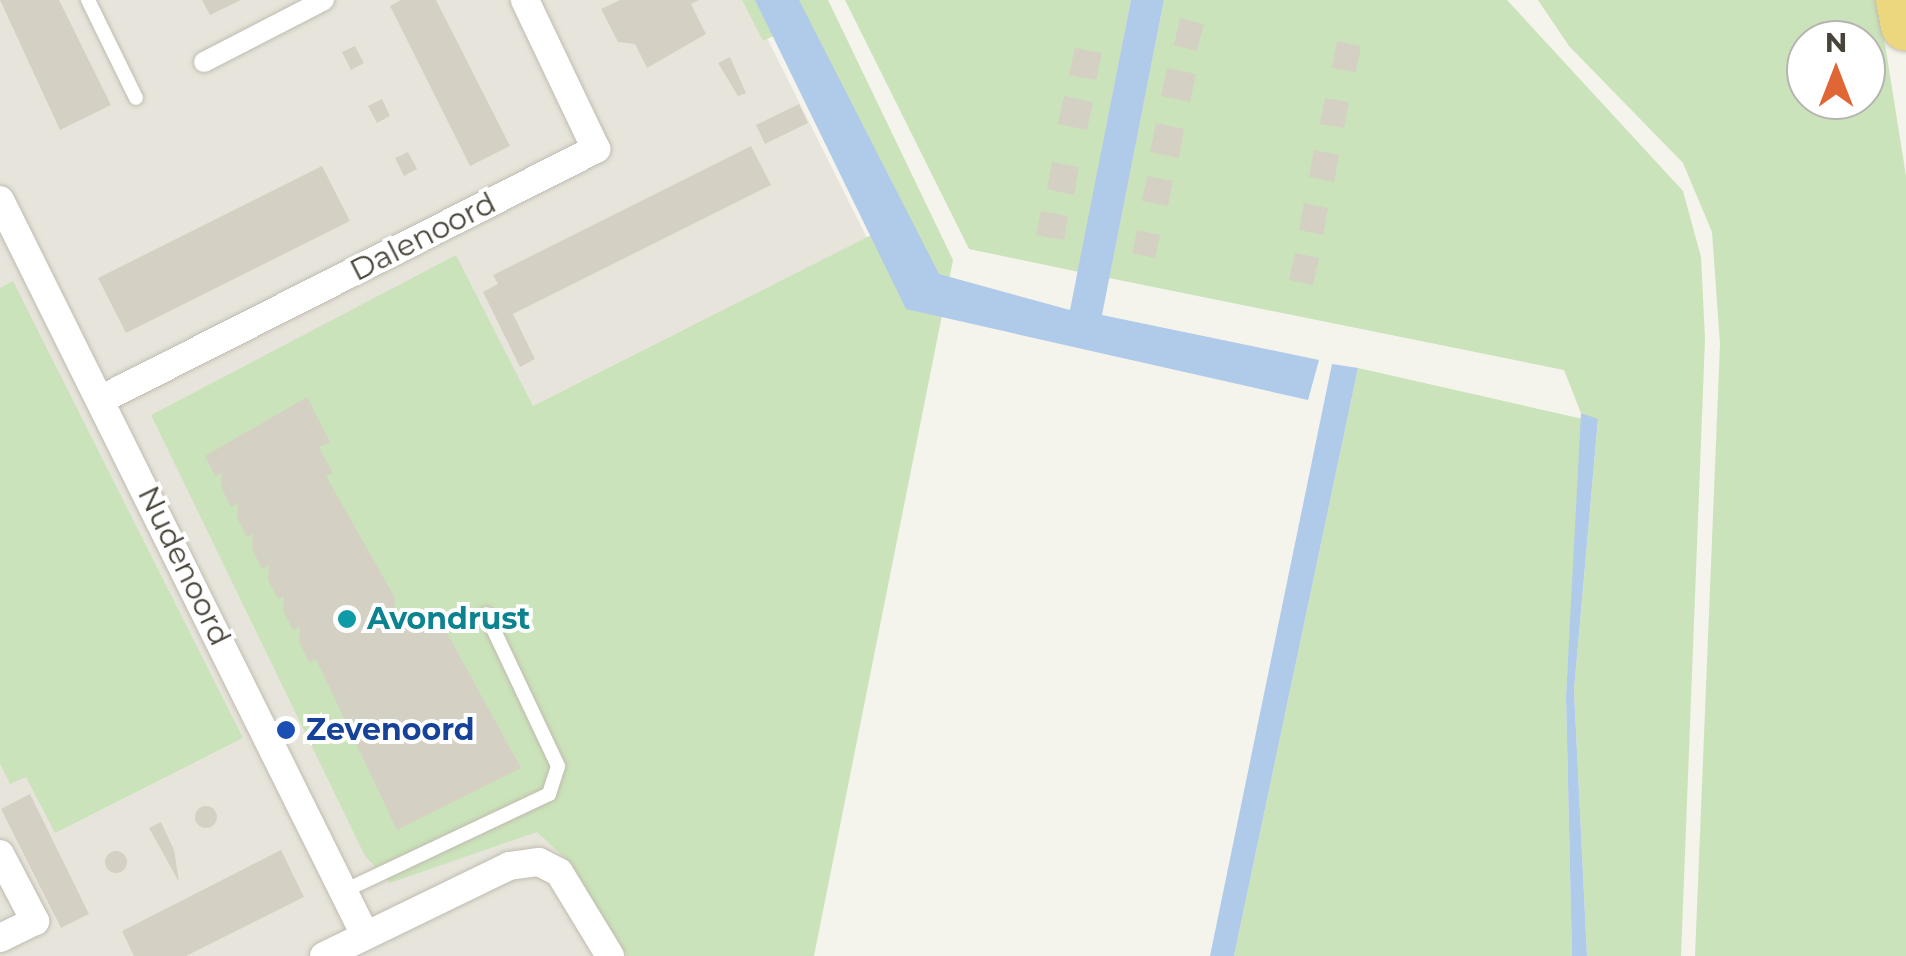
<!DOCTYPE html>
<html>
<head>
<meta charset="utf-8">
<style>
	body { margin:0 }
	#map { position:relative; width:1906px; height:956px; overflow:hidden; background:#f4f3ec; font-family:Montserrat,sans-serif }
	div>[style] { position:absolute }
	.residential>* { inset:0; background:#e7e5db }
	.green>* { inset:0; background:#cbe3ba }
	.water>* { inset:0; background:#b0cae9 }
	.building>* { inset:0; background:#d4d0c3 }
	.round { border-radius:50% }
	.roads { filter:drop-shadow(0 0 2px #bfbbaf) drop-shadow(0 0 2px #bfbbaf) }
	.service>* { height:14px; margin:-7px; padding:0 7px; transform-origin:7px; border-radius:7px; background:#fff }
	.pedestrian>* { height:20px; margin:-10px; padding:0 10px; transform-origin:10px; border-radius:10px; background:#fff }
	.minor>* { height:28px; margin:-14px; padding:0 14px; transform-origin:14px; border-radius:14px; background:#fff }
	.motorway>* { height:50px; margin:-25px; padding:0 25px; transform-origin:25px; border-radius:25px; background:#edd77e }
	.dots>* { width:28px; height:28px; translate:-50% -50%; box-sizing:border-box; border:5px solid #fff; border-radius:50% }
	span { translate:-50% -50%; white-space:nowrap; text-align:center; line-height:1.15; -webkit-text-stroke:8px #fff; paint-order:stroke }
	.street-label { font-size:30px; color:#48443a }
	.culture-label { font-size:30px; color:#0d838f; font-weight:700 }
	.left { translate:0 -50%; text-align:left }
	.transit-label { font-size:30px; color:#164399; font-weight:700 }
	.north { position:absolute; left:1786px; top:20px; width:100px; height:100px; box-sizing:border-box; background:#fff; border:2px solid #b6b4b0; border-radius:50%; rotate:0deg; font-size:28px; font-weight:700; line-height:40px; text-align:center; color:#48443a }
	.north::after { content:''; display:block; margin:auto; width:35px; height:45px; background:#e06636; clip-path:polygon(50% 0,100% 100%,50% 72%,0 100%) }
</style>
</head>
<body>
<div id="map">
	<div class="residential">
		<i style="clip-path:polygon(0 0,748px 0,880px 264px,759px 956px,0 956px)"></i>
	</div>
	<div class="green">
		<i style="clip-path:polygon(742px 0,828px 0,953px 260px,814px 956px,627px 956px,565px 858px,537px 832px,390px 883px,365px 856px,151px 415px,456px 255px,533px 406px,899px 221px,798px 24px,763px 41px)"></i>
		<i style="clip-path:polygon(845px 0,1131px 0,1079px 272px,969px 249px)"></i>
		<i style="clip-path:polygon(1164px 0,1507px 0,1683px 191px,1701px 257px,1705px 339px,1681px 956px,1587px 956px,1574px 690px,1598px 420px,1581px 413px,1564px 370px,1109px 278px)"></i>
		<i style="clip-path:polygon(evenodd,1538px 0,1878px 0,1906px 176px,1906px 956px,1695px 956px,1720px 344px,1712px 232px,1683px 163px,1569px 46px,1538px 0,1806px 40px,1866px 40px,1866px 100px,1806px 100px,1806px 40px)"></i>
		<i style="clip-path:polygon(13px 281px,243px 738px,55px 833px,26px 777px,10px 784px,0 764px,0 288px)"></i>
		<i style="clip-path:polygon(1358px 368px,1583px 419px,1566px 697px,1572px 956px,1234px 956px)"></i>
	</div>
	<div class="water">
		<i style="clip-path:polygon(755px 0,799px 0,939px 274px,1070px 310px,1131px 0,1164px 0,1102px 315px,1319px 360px,1308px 400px,906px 309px)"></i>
		<i style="clip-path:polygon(1332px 364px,1358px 368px,1234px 956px,1210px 956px)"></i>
		<i style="clip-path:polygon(1581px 413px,1598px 419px,1574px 690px,1587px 956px,1572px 956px,1566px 697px)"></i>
	</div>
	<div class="building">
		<i style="clip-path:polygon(0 0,59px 0,111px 105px,60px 130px)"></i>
		<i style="clip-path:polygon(202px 0,241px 0,210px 15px)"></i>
		<i style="clip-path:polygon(401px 0,436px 0,510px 146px,470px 166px,390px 6px)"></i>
		<i style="clip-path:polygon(620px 0,699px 0,691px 4px,706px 34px,647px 68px,635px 44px,618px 42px,601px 9px)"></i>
		<i style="clip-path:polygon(1180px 18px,1204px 24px,1197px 51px,1174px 45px)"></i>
		<i style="clip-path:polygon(1337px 41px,1361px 46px,1356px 72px,1332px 68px)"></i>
		<i style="clip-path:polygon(355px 46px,364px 63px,351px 70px,342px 52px)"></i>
		<i style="clip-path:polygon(1075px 48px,1102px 53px,1096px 80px,1069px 75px)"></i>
		<i style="clip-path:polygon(730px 57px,746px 93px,738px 96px,718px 63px)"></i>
		<i style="clip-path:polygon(1167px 68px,1196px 74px,1190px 102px,1161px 96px)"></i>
		<i style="clip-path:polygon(1064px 96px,1093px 102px,1087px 130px,1058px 124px)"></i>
		<i style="clip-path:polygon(1325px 98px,1349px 102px,1344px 128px,1320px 124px)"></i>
		<i style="clip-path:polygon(382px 99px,390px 116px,377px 123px,368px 106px)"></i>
		<i style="clip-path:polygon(799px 104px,808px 123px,765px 144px,756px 125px)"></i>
		<i style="clip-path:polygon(1156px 123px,1184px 129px,1179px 158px,1150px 152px)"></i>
		<i style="clip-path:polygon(751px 146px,771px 185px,513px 314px,535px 359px,520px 367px,483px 292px,498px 284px,493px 275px)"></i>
		<i style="clip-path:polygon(1314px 150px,1339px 155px,1334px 182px,1309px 177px)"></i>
		<i style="clip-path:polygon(408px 152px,417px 169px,404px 176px,395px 158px)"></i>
		<i style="clip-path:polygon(1052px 162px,1079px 167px,1074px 195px,1047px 189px)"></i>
		<i style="clip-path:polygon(322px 166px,350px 221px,126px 333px,98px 278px)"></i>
		<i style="clip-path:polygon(1147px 176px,1173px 181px,1168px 206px,1142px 201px)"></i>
		<i style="clip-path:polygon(1304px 203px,1328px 208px,1323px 235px,1299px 230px)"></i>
		<i style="clip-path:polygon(1041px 211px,1068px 216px,1064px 240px,1036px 235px)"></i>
		<i style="clip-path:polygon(1137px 230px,1160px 235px,1155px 258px,1132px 253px)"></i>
		<i style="clip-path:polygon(1295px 253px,1319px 258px,1313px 285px,1289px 280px)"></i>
		<i style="clip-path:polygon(307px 397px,330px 442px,319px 447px,333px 473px,326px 476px,395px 598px,394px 613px,401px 609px,409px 627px,436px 613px,521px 768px,397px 830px,316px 659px,309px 662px,299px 642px,300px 627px,293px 630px,283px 611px,284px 596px,278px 599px,268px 580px,269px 565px,262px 569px,252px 549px,253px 534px,247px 537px,237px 518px,238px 503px,231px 507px,221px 487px,222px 473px,215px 476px,205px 456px)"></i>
		<i style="clip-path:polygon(30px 794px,89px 914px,61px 928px,1px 809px)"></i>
		<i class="round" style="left:195px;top:806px;width:22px;height:22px"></i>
		<i style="clip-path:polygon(161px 822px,174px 850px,179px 882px,149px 828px)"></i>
		<i style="clip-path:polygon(281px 850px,304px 897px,186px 956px,134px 956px,122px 931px)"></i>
		<i class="round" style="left:105px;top:851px;width:22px;height:22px"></i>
	</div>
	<div class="roads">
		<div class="service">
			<i style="left:88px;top:0;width:109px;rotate:63.9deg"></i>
			<i style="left:344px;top:891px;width:227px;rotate:-25.3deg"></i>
			<i style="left:549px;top:794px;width:29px;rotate:-72deg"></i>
			<i style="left:558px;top:766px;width:168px;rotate:-115.3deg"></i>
		</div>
		<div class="pedestrian">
			<i style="left:204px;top:62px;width:135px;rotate:-27.3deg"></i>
		</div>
		<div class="minor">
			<i style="left:0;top:200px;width:821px;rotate:63.59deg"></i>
			<i style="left:102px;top:399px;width:554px;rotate:-26.84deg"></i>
			<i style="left:596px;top:149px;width:165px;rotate:-115.5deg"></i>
			<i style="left:0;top:854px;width:76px;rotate:62.4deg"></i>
			<i style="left:35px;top:921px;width:39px;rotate:154deg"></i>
			<i style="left:324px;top:956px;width:206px;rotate:-25.9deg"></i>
			<i style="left:509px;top:866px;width:30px;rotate:-8deg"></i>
			<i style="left:539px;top:862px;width:22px;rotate:27deg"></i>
			<i style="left:559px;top:872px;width:98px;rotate:58.7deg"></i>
		</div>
		<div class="motorway">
			<i style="left:1901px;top:0;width:26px;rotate:79deg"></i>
		</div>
	</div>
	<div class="dots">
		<i style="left:347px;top:619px;background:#0f9aa8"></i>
		<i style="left:286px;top:730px;background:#1a4fb4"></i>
	</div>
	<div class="street-label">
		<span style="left:423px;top:237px;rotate:-27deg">Dalenoord</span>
		<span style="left:184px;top:566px;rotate:64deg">Nudenoord</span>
	</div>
	<div class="culture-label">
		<span class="left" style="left:367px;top:619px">Avondrust</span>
	</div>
	<div class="transit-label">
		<span class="left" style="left:306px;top:730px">Zevenoord</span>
	</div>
	<div class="north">N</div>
</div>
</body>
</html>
